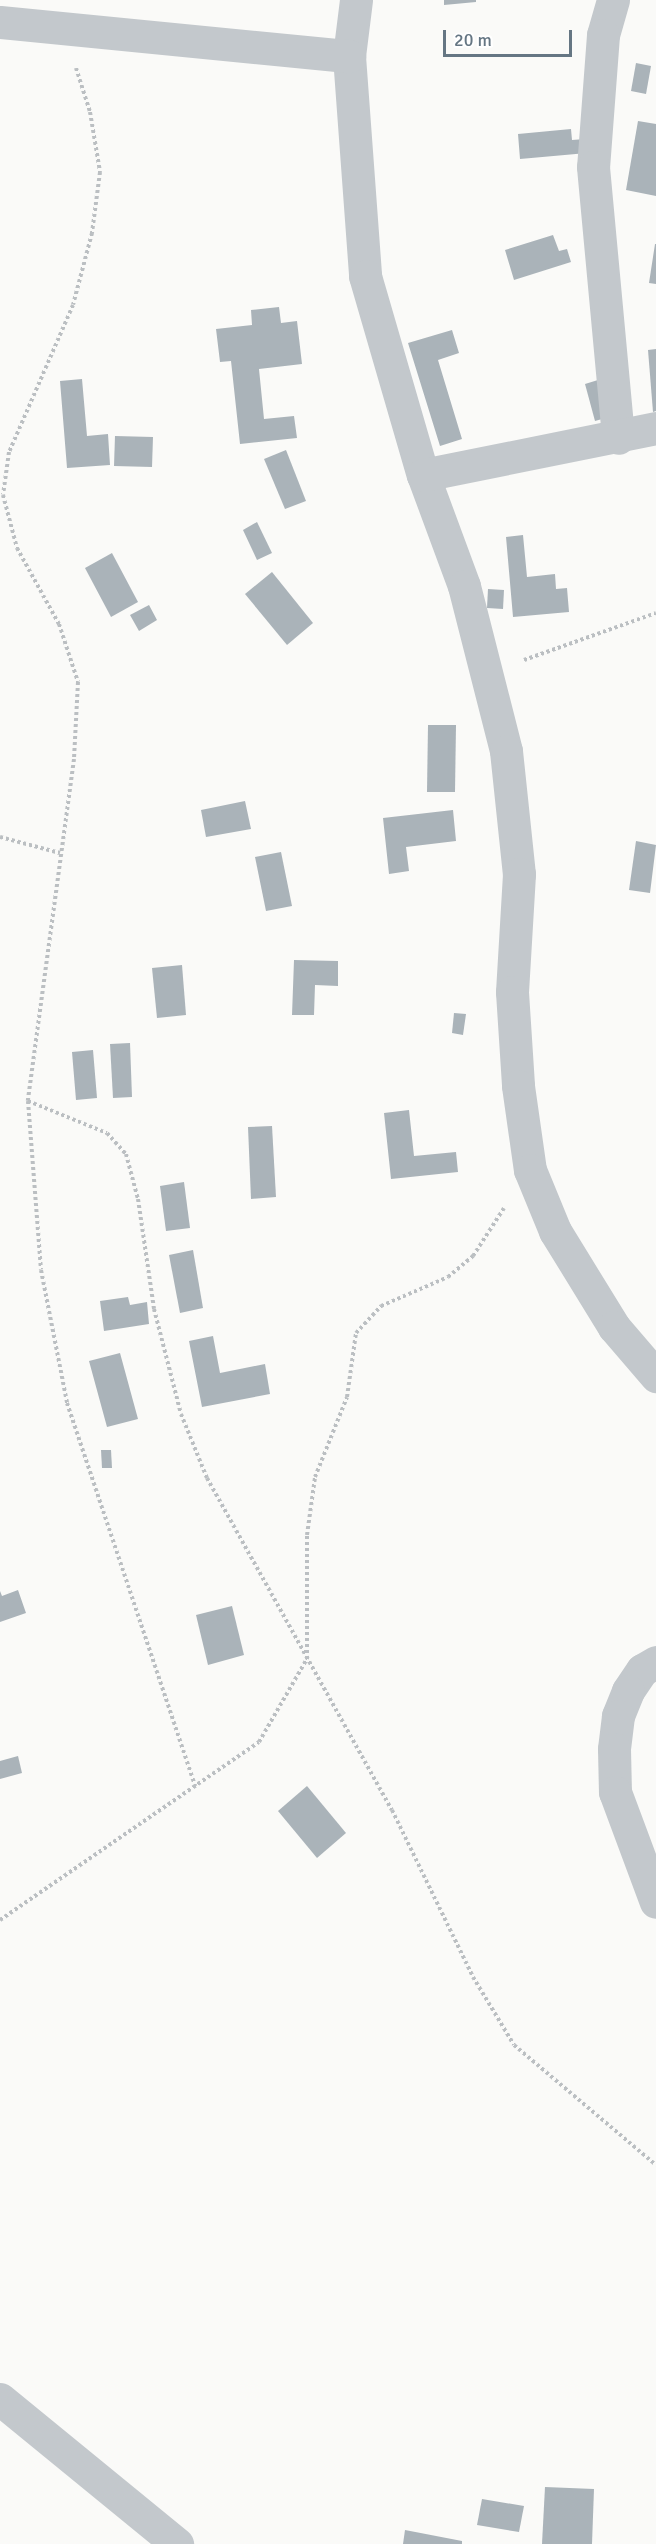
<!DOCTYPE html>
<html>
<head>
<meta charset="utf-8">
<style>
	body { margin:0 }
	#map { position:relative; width:656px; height:2544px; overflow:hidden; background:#fafaf8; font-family:Signika,sans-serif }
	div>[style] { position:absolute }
	.building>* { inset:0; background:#aab3b9 }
	.path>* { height:4px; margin-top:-2px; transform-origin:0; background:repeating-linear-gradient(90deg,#bbbfc2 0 3px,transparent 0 6px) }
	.minor>* { height:33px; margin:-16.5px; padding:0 16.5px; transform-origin:16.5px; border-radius:16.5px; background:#c3c8cc }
	.tertiary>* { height:33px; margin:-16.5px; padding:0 16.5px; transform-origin:16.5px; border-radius:16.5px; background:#c3c8cc }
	span { translate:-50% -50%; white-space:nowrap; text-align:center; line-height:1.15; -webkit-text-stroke:6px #fff; paint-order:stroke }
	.scale { position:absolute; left:443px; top:30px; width:129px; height:27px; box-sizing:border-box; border:3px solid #657683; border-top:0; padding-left:8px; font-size:18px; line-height:21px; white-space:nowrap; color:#657683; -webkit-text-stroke:4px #fff; paint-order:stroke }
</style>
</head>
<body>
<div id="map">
	<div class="building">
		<i style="clip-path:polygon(444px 0,476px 0,476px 2px,444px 5px)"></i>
		<i style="clip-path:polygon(636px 63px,651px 66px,646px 94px,631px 91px)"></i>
		<i style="clip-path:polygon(638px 121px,656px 124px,656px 196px,626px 190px)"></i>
		<i style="clip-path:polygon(571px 129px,572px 140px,585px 139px,587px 153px,520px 159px,518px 134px)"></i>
		<i style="clip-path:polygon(553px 235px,559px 251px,567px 249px,571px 262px,514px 280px,505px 250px)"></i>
		<i style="clip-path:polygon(655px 244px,656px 244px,656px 284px,649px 283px)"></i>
		<i style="clip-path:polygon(279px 307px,281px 323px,297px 321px,302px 364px,259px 369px,264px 419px,294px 416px,297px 438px,240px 444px,231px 361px,220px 362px,216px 329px,252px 325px,251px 310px)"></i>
		<i style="clip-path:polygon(452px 330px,459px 353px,438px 360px,462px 439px,440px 446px,408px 343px)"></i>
		<i style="clip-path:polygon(656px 349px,656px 411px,653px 412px,648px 350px)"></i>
		<i style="clip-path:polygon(82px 379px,87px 436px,108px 434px,110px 465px,67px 468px,60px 381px)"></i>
		<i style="clip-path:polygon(598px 380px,609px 417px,595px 421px,585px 384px)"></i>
		<i style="clip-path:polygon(115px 436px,153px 437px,152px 467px,114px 466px)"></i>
		<i style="clip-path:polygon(286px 450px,306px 501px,285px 509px,264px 459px)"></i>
		<i style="clip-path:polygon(257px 522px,272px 553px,257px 560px,243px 530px)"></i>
		<i style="clip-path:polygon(523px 535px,527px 577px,555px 574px,556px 589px,567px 588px,569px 612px,513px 617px,506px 537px)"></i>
		<i style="clip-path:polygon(112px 553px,138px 602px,111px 617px,85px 568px)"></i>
		<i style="clip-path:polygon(272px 572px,313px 623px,287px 645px,245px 594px)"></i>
		<i style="clip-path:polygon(488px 589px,504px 590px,503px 609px,487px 608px)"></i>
		<i style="clip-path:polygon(149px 605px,157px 620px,139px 631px,130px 615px)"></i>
		<i style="clip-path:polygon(428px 725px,456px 725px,455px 792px,427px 792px)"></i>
		<i style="clip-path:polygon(245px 801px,251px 829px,206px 837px,201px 810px)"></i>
		<i style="clip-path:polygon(453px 810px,456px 841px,406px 847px,409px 871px,389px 874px,383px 818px)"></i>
		<i style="clip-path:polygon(636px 841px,656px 845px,650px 893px,629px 890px)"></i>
		<i style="clip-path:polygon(281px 852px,292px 906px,266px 911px,255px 857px)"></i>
		<i style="clip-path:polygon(294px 960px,338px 961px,338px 986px,315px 985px,314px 1015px,292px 1015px)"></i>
		<i style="clip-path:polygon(182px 965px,186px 1015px,157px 1018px,152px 968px)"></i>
		<i style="clip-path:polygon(454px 1013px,466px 1014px,463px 1035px,452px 1033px)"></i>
		<i style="clip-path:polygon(130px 1043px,132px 1097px,113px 1098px,110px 1044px)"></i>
		<i style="clip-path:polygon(93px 1050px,97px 1098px,76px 1100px,72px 1052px)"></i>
		<i style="clip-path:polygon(409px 1110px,414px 1156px,456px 1152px,458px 1172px,391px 1179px,384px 1113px)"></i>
		<i style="clip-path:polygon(272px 1126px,276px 1197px,251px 1199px,248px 1127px)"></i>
		<i style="clip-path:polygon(184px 1182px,190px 1228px,166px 1231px,160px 1186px)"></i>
		<i style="clip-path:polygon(193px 1250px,203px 1308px,180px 1313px,169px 1255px)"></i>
		<i style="clip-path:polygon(128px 1297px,130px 1305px,147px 1302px,149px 1324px,104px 1331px,100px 1301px)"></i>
		<i style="clip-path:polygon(213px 1336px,220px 1373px,265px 1364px,270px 1394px,202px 1407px,189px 1341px)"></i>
		<i style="clip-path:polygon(120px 1353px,138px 1419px,107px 1427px,89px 1361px)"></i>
		<i style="clip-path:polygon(101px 1450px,111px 1450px,112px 1468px,102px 1468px)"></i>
		<i style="clip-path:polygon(18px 1590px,26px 1613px,0 1622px,0 1591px,2px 1596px)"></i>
		<i style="clip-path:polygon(232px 1606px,244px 1655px,208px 1665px,196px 1615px)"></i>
		<i style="clip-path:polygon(18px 1756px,22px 1773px,0 1779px,0 1761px)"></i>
		<i style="clip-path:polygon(307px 1786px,346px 1833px,317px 1858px,278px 1811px)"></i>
		<i style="clip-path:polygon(545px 2487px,594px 2489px,592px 2544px,542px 2544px)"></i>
		<i style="clip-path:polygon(482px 2499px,524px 2506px,519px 2532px,477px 2525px)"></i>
		<i style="clip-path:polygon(405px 2530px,462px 2541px,462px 2544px,403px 2544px)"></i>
	</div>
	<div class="path">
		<i style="left:76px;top:68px;width:46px;rotate:72.3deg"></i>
		<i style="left:90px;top:112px;width:61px;rotate:80.5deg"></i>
		<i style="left:100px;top:172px;width:62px;rotate:97.5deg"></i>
		<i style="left:92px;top:233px;width:74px;rotate:104.8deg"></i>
		<i style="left:73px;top:305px;width:160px;rotate:113.5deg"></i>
		<i style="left:9px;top:452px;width:43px;rotate:97.9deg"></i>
		<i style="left:3px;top:495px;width:55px;rotate:75.2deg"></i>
		<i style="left:17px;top:548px;width:87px;rotate:61.1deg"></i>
		<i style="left:59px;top:624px;width:61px;rotate:71.9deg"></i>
		<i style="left:78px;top:682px;width:77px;rotate:93deg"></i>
		<i style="left:74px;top:759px;width:345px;rotate:97.7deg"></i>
		<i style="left:28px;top:1101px;width:169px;rotate:85.6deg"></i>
		<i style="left:41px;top:1270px;width:136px;rotate:78.9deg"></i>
		<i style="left:67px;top:1403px;width:404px;rotate:71.5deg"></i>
		<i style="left:524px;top:660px;width:140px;rotate:-19.6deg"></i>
		<i style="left:0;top:837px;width:62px;rotate:14.9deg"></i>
		<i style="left:28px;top:1101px;width:85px;rotate:22.1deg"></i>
		<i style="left:107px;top:1133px;width:28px;rotate:48deg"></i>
		<i style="left:126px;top:1154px;width:47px;rotate:75.1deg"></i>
		<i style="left:138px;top:1199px;width:111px;rotate:81.7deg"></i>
		<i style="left:154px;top:1309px;width:108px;rotate:75.6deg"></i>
		<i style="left:181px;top:1414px;width:69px;rotate:67.9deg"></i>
		<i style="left:207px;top:1478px;width:380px;rotate:60.9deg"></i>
		<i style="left:392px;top:1810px;width:186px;rotate:64.1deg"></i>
		<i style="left:473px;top:1977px;width:79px;rotate:58.9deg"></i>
		<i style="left:514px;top:2045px;width:186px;rotate:40.2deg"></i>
		<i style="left:0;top:1920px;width:314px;rotate:-34.5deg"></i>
		<i style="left:259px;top:1742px;width:96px;rotate:-60deg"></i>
		<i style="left:307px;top:1659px;width:124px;rotate:-90deg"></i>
		<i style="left:307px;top:1535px;width:59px;rotate:-82.1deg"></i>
		<i style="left:315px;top:1477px;width:86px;rotate:-68.2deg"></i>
		<i style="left:347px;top:1397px;width:65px;rotate:-82deg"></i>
		<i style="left:356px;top:1333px;width:37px;rotate:-47deg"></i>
		<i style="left:381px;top:1306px;width:73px;rotate:-23.4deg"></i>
		<i style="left:448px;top:1277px;width:33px;rotate:-40deg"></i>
		<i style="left:473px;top:1256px;width:57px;rotate:-57.1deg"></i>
	</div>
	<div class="minor">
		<i style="left:356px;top:0;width:56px;rotate:97.1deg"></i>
		<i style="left:349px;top:56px;width:221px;rotate:85.8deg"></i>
		<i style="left:365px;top:276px;width:207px;rotate:73.8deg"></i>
		<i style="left:423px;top:475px;width:118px;rotate:69.7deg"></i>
		<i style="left:464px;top:586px;width:170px;rotate:75.7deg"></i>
		<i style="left:506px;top:751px;width:124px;rotate:84deg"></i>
		<i style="left:519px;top:874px;width:118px;rotate:93.4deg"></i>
		<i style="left:512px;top:992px;width:94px;rotate:86.3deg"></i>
		<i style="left:518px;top:1086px;width:85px;rotate:81.9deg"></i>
		<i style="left:530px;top:1170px;width:66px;rotate:67.7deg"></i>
		<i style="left:555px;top:1231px;width:113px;rotate:58.4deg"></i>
		<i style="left:614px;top:1327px;width:65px;rotate:49.4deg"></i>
		<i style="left:613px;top:0;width:36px;rotate:106deg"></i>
		<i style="left:603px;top:35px;width:132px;rotate:94.3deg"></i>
		<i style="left:593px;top:167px;width:272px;rotate:84.7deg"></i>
		<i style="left:0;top:22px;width:351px;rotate:5.6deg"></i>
		<i style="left:423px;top:475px;width:238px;rotate:-11.4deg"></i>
		<i style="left:656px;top:1662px;width:16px;rotate:150deg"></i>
		<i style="left:642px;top:1670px;width:25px;rotate:124deg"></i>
		<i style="left:628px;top:1691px;width:27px;rotate:112deg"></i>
		<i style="left:618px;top:1716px;width:33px;rotate:97deg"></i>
		<i style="left:614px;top:1749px;width:43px;rotate:88.7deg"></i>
		<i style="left:615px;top:1792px;width:117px;rotate:69.6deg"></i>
	</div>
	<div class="tertiary">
		<i style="left:0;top:2399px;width:229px;rotate:39.3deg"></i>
	</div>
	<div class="scale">20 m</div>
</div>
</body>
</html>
